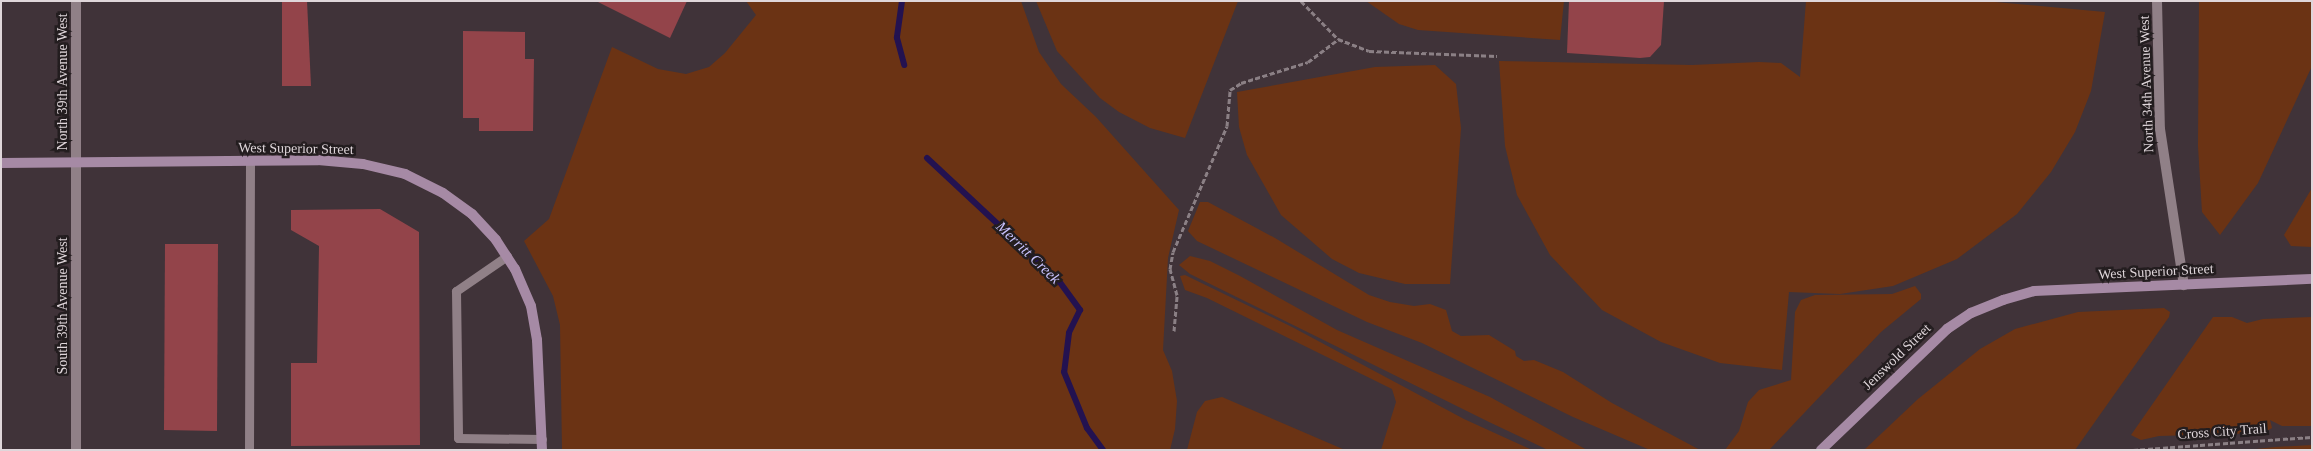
<!DOCTYPE html>
<html>
<head>
<meta charset="utf-8">
<style>
	body { margin:0 }
	#map { position:relative; width:2313px; height:451px; overflow:hidden; background:#403339; font-family:Georgia,serif }
	div>[style] { position:absolute }
	.green>* { inset:0; background:#6b3314 }
	.stream>* { height:6px; margin:-3px; padding:0 3px; transform-origin:3px; border-radius:3px; background:#231250 }
	.building>* { inset:0; background:#93444a }
	.path>* { height:3px; margin-top:-1.5px; transform-origin:0; background:repeating-linear-gradient(90deg,#8b8085 0 5px,transparent 0 7.5px) }
	.lane>* { height:9px; margin:-4.5px; padding:0 4.5px; transform-origin:4.5px; border-radius:4.5px; background:#908087 }
	.street>* { height:10px; margin:-5px; padding:0 5px; transform-origin:5px; border-radius:5px; background:#908087 }
	.secondary>* { height:10px; margin:-5px; padding:0 5px; transform-origin:5px; border-radius:5px; background:#a68aa5 }
	span { translate:-50% -50%; white-space:nowrap; text-align:center; line-height:1.15; -webkit-text-stroke:5px #231d1f; paint-order:stroke }
	.street-label { font-size:14px; color:#dfd6da }
	.water-label { font-size:15px; color:#c9c3fe; font-style:italic }
	.frame { position:absolute; inset:0; border:2px solid #dfd6da; pointer-events:none }
</style>
</head>
<body>
<div id="map">
	<div class="green">
		<i style="clip-path:polygon(746px 1px,1021px 1px,1039px 52px,1061px 84px,1096px 117px,1179px 210px,1168px 258px,1163px 350px,1172px 371px,1177px 401px,1175px 429px,1170px 450px,562px 450px,560px 325px,553px 296px,524px 241px,549px 219px,612px 47px,658px 69px,686px 74px,709px 67px,725px 53px,756px 15px)"></i>
		<i style="clip-path:polygon(1036px 1px,1238px 1px,1185px 138px,1150px 128px,1119px 112px,1100px 98px,1057px 51px)"></i>
		<i style="clip-path:polygon(1366px 1px,1564px 1px,1560px 40px,1418px 30px,1399px 24px)"></i>
		<i style="clip-path:polygon(1806px 1px,1984px 1px,2105px 12px,2091px 91px,2075px 132px,2051px 172px,2017px 214px,1957px 259px,1893px 286px,1840px 294px,1789px 292px,1782px 370px,1720px 363px,1661px 342px,1602px 310px,1550px 255px,1517px 195px,1505px 146px,1499px 61px,1692px 65px,1759px 62px,1781px 63px,1800px 77px)"></i>
		<i style="clip-path:polygon(2199px 1px,2312px 1px,2312px 66px,2258px 183px,2220px 235px,2202px 212px,2198px 146px)"></i>
		<i style="clip-path:polygon(1435px 65px,1456px 84px,1461px 128px,1450px 284px,1405px 284px,1359px 273px,1332px 259px,1281px 215px,1247px 155px,1239px 127px,1237px 92px,1375px 67px)"></i>
		<i style="clip-path:polygon(2312px 188px,2312px 247px,2291px 246px,2284px 235px)"></i>
		<i style="clip-path:polygon(1200px 202px,1208px 202px,1275px 238px,1369px 295px,1390px 302px,1414px 306px,1430px 304px,1446px 310px,1452px 331px,1461px 336px,1489px 335px,1515px 351px,1516px 356px,1524px 361px,1534px 360px,1563px 372px,1612px 403px,1700px 450px,1650px 450px,1573px 417px,1422px 343px,1367px 322px,1197px 241px,1188px 231px)"></i>
		<i style="clip-path:polygon(1190px 256px,1210px 261px,1240px 276px,1337px 330px,1490px 397px,1587px 450px,1548px 450px,1489px 422px,1190px 274px,1179px 265px)"></i>
		<i style="clip-path:polygon(1185px 275px,1292px 327px,1464px 419px,1532px 450px,1381px 450px,1396px 402px,1392px 389px,1207px 298px,1185px 290px,1180px 276px)"></i>
		<i style="clip-path:polygon(1915px 286px,1921px 294px,1921px 299px,1881px 332px,1769px 450px,1725px 450px,1739px 431px,1748px 402px,1759px 390px,1791px 380px,1795px 312px,1801px 300px,1815px 295px,1892px 294px)"></i>
		<i style="clip-path:polygon(2164px 308px,2170px 312px,2169px 317px,2075px 450px,1864px 450px,1918px 399px,1980px 349px,2015px 329px,2078px 312px)"></i>
		<i style="clip-path:polygon(2213px 317px,2232px 317px,2247px 323px,2263px 319px,2312px 317px,2312px 426px,2282px 426px,2270px 420px,2272px 428px,2263px 433px,2159px 436px,2141px 440px,2131px 435px)"></i>
		<i style="clip-path:polygon(1222px 397px,1345px 450px,1187px 450px,1197px 412px,1205px 401px)"></i>
		<i style="clip-path:polygon(2312px 445px,2312px 450px,2247px 450px,2275px 447px)"></i>
	</div>
	<div class="stream">
		<i style="left:902px;top:1px;width:37px;rotate:98deg"></i>
		<i style="left:897px;top:38px;width:28px;rotate:75deg"></i>
		<i style="left:927px;top:158px;width:180px;rotate:43deg"></i>
		<i style="left:1059px;top:281px;width:36px;rotate:54deg"></i>
		<i style="left:1080px;top:310px;width:25px;rotate:116deg"></i>
		<i style="left:1069px;top:333px;width:39px;rotate:97deg"></i>
		<i style="left:1064px;top:372px;width:61px;rotate:67.7deg"></i>
		<i style="left:1087px;top:428px;width:27px;rotate:54deg"></i>
	</div>
	<div class="building">
		<i style="clip-path:polygon(282px 1px,307px 1px,311px 86px,282px 86px)"></i>
		<i style="clip-path:polygon(596px 1px,687px 1px,670px 38px)"></i>
		<i style="clip-path:polygon(1569px 1px,1664px 1px,1661px 45px,1650px 57px,1640px 58px,1567px 53px)"></i>
		<i style="clip-path:polygon(463px 31px,525px 32px,525px 59px,534px 59px,533px 131px,479px 131px,479px 118px,463px 118px)"></i>
		<i style="clip-path:polygon(380px 209px,419px 232px,420px 445px,291px 446px,291px 363px,317px 363px,319px 246px,291px 230px,291px 210px)"></i>
		<i style="clip-path:polygon(165px 244px,218px 244px,217px 431px,164px 430px)"></i>
	</div>
	<div class="path">
		<i style="left:1301px;top:1px;width:53px;rotate:45.8deg"></i>
		<i style="left:1338px;top:39px;width:33px;rotate:21deg"></i>
		<i style="left:1369px;top:51px;width:128px;rotate:2.2deg"></i>
		<i style="left:1174px;top:331px;width:36px;rotate:-85deg"></i>
		<i style="left:1177px;top:295px;width:27px;rotate:-105deg"></i>
		<i style="left:1170px;top:269px;width:17px;rotate:-80deg"></i>
		<i style="left:1173px;top:252px;width:137px;rotate:-66.8deg"></i>
		<i style="left:1227px;top:126px;width:36px;rotate:-85deg"></i>
		<i style="left:1230px;top:90px;width:13px;rotate:-32deg"></i>
		<i style="left:1241px;top:83px;width:70px;rotate:-17.4deg"></i>
		<i style="left:1308px;top:62px;width:38px;rotate:-37deg"></i>
		<i style="left:2133px;top:450px;width:179px;rotate:-4.2deg"></i>
	</div>
	<div class="lane">
		<i style="left:507px;top:256px;width:62px;rotate:145.5deg"></i>
		<i style="left:456px;top:291px;width:147px;rotate:89.2deg"></i>
		<i style="left:458px;top:438px;width:84px;rotate:0.7deg"></i>
		<i style="left:249px;top:450px;width:289px;rotate:-89.8deg"></i>
	</div>
	<div class="street">
		<i style="left:2157px;top:1px;width:128px;rotate:88.7deg"></i>
		<i style="left:2160px;top:129px;width:158px;rotate:81.3deg"></i>
		<i style="left:76px;top:450px;width:449px;rotate:-90deg"></i>
	</div>
	<div class="secondary">
		<i style="left:1px;top:163px;width:317px;rotate:-0.5deg"></i>
		<i style="left:318px;top:160px;width:45px;rotate:5.1deg"></i>
		<i style="left:363px;top:164px;width:43px;rotate:13.4deg"></i>
		<i style="left:405px;top:174px;width:42px;rotate:26.6deg"></i>
		<i style="left:443px;top:193px;width:36px;rotate:36deg"></i>
		<i style="left:472px;top:214px;width:35px;rotate:47deg"></i>
		<i style="left:496px;top:240px;width:35px;rotate:57deg"></i>
		<i style="left:515px;top:269px;width:40px;rotate:66.6deg"></i>
		<i style="left:531px;top:306px;width:35px;rotate:80deg"></i>
		<i style="left:537px;top:340px;width:110px;rotate:87.4deg"></i>
		<i style="left:1821px;top:450px;width:175px;rotate:-43.8deg"></i>
		<i style="left:1947px;top:329px;width:29px;rotate:-34deg"></i>
		<i style="left:1971px;top:313px;width:35px;rotate:-22deg"></i>
		<i style="left:2003px;top:300px;width:32px;rotate:-16deg"></i>
		<i style="left:2034px;top:291px;width:278px;rotate:-2.5deg"></i>
	</div>
	<div class="street-label">
		<span style="left:63px;top:82px;rotate:-90deg">North 39th Avenue West</span>
		<span style="left:2147px;top:84px;rotate:-92deg">North 34th Avenue West</span>
		<span style="left:296px;top:149px;rotate:1deg">West Superior Street</span>
		<span style="left:2156px;top:272px;rotate:-3deg">West Superior Street</span>
		<span style="left:63px;top:306px;rotate:-90deg">South 39th Avenue West</span>
		<span style="left:1897px;top:357px;rotate:-44deg">Jenswold Street</span>
		<span style="left:2222px;top:432px;rotate:-4deg">Cross City Trail</span>
	</div>
	<div class="water-label">
		<span style="left:1028px;top:253px;rotate:44deg">Merritt Creek</span>
	</div>
	<div class="frame"></div>
</div>
</body>
</html>
